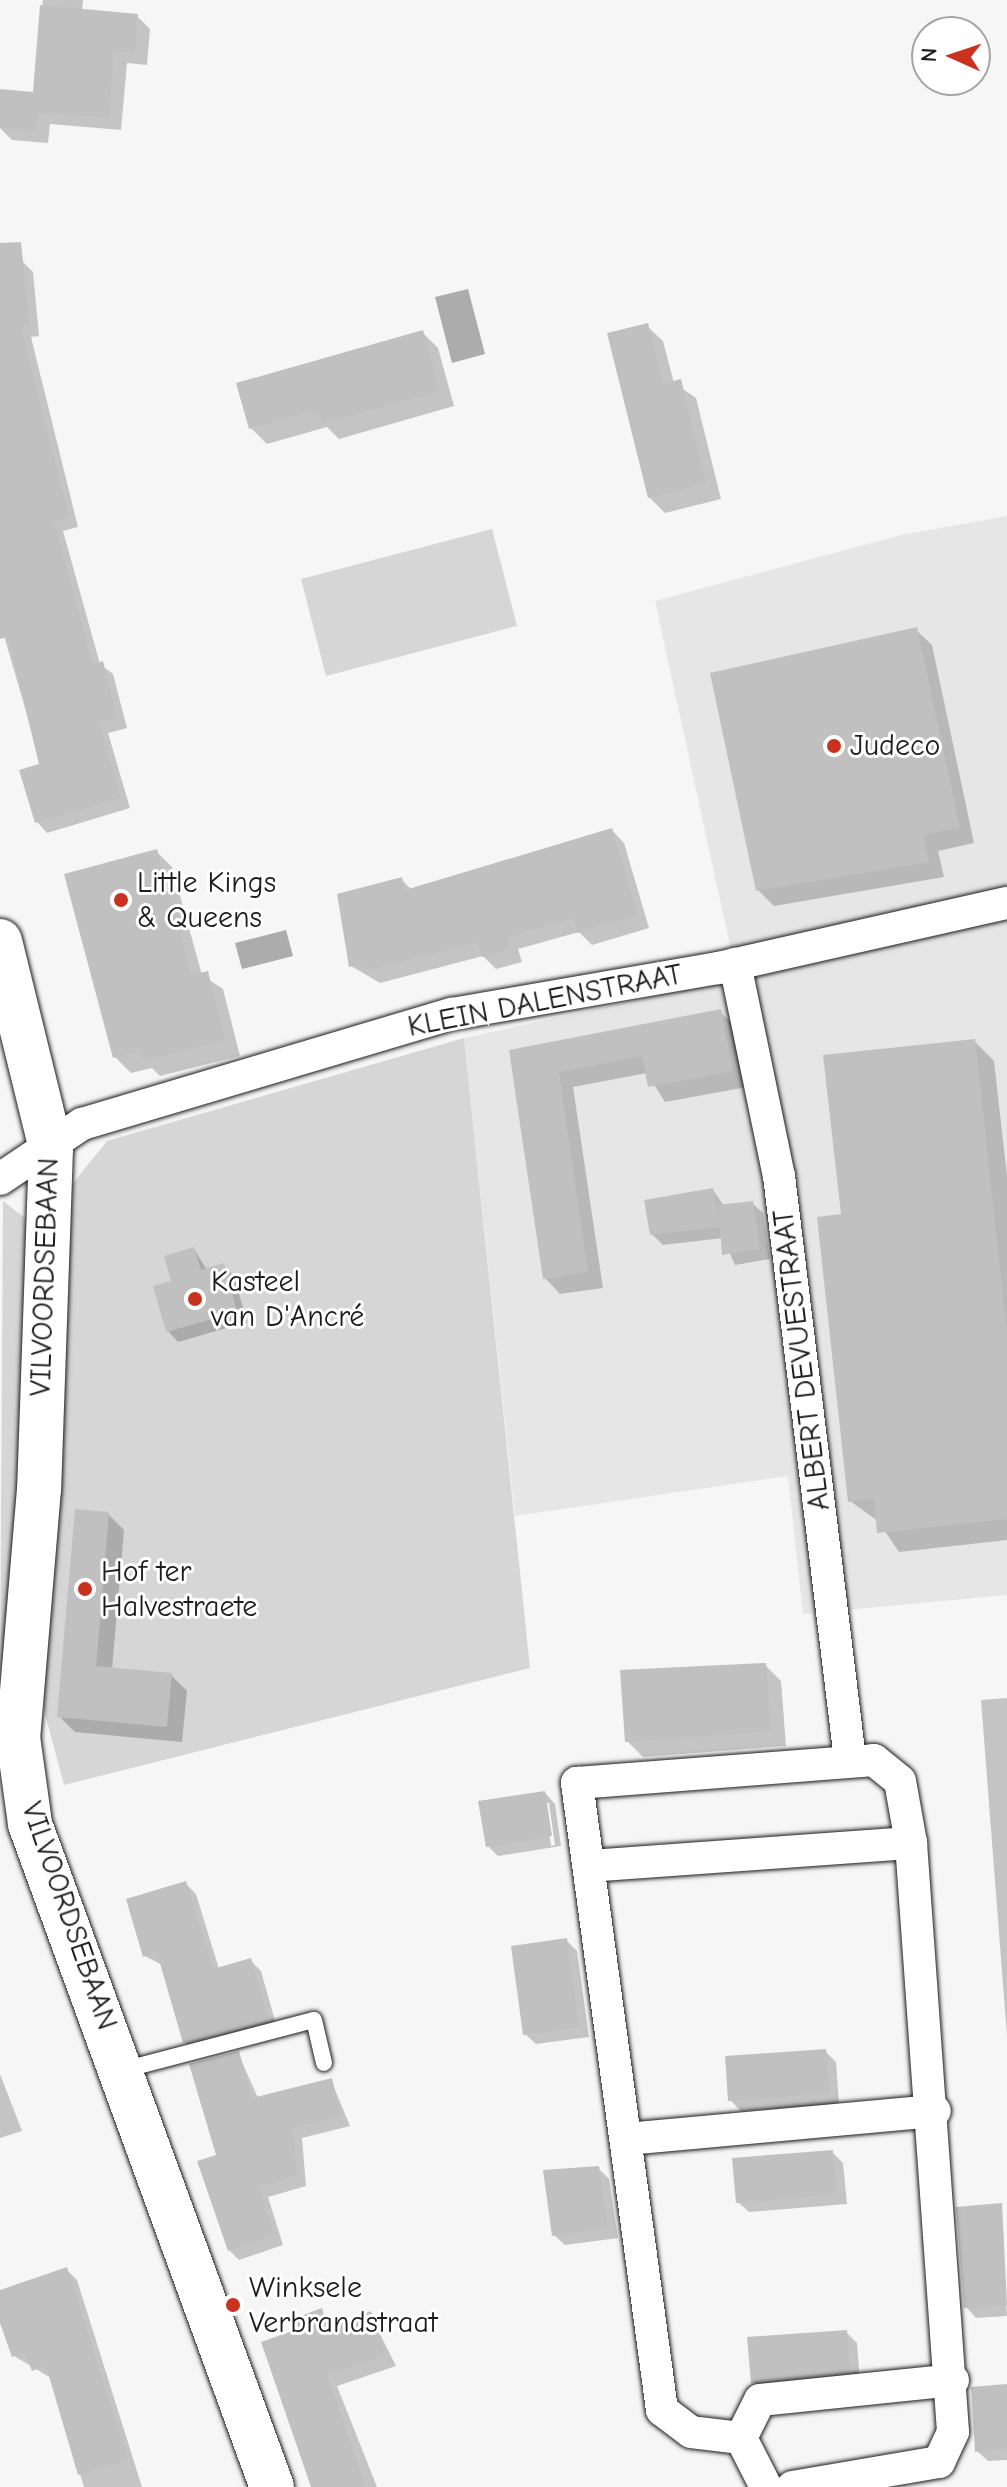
<!DOCTYPE html>
<html>
<head>
<meta charset="utf-8">
<style>
	body { margin:0 }
	#map { position:relative; width:1007px; height:2487px; overflow:hidden; background:#f6f6f6; font-family:"Comic Neue",sans-serif }
	div>[style] { position:absolute }
	.built>* { inset:0; background:#e6e6e6 }
	.green>* { inset:0; background:#d6d6d6 }
	.water>* { inset:0; background:#acacac }
	.shadow>* { inset:0; background:#0003 }
	.building>* { inset:0; background:#c0c0c0 }
	.roads { filter:drop-shadow(0 0 2px #1c1c1c) drop-shadow(0 0 2px #1c1c1c) }
	.lane>* { height:16px; margin:-8px; padding:0 8px; transform-origin:8px; border-radius:8px; background:#fff }
	.street>* { height:32px; margin:-16px; padding:0 16px; transform-origin:16px; border-radius:16px; background:#fff }
	.secondary>* { height:44px; margin:-22px; padding:0 22px; transform-origin:22px; border-radius:22px; background:#fff }
	.dots>* { width:22px; height:22px; translate:-50% -50%; box-sizing:border-box; border:4px solid #fff; border-radius:50% }
	span { translate:-50% -50%; white-space:nowrap; text-align:center; line-height:1.15; -webkit-text-stroke:6px #fff; paint-order:stroke }
	.poi-label { font-size:30px; color:#1c1c1c }
	.left { translate:0 -50%; text-align:left }
	.street-label { font-size:30px; color:#1c1c1c }
	.north { position:absolute; left:911px; top:16px; width:80px; height:80px; box-sizing:border-box; background:#fff; border:2px solid #a4a4a4; border-radius:50%; rotate:273deg; font-size:22px; font-weight:700; line-height:32px; text-align:center; color:#1c1c1c }
	.north::after { content:''; display:block; margin:auto; width:28px; height:36px; background:#c8321e; clip-path:polygon(50% 0,100% 100%,50% 72%,0 100%) }
</style>
</head>
<body>
<div id="map">
	<div class="built">
		<i style="clip-path:polygon(1007px 516px,1007px 1595px,803px 1614px,788px 1476px,515px 1516px,464px 1038px,737px 978px,655px 601px,901px 535px)"></i>
	</div>
	<div class="green">
		<i style="clip-path:polygon(492px 529px,517px 626px,326px 676px,301px 579px)"></i>
		<i style="clip-path:polygon(464px 1038px,530px 1668px,64px 1785px,44px 1710px,65px 1193px,107px 1141px)"></i>
		<i style="clip-path:polygon(3px 1201px,29px 1221px,22px 1473px,0 1683px)"></i>
	</div>
	<div class="water">
		<i style="clip-path:polygon(468px 289px,485px 354px,452px 363px,435px 297px)"></i>
		<i style="clip-path:polygon(286px 930px,293px 956px,242px 969px,235px 943px)"></i>
	</div>
	<div class="shadow">
		<i style="clip-path:polygon(43px 0,83px 0,82px 11px,137px 16px,150px 29px,147px 65px,127px 63px,121px 130px,50px 124px,48px 143px,12px 140px,0 128px,0 111px,35px 94px)"></i>
		<i style="clip-path:polygon(22px 261px,33px 272px,39px 336px,31px 337px,78px 527px,63px 531px,100px 664px,113px 674px,127px 728px,108px 733px,130px 808px,47px 833px,37px 822px,42px 766px,0 622px,0 263px)"></i>
		<i style="clip-path:polygon(647px 326px,663px 341px,674px 383px,696px 398px,721px 499px,665px 513px,649px 497px)"></i>
		<i style="clip-path:polygon(422px 332px,438px 348px,454px 406px,339px 439px,327px 427px,267px 444px,251px 428px)"></i>
		<i style="clip-path:polygon(916px 630px,932px 645px,974px 843px,938px 851px,944px 877px,774px 906px,758px 890px)"></i>
		<i style="clip-path:polygon(612px 830px,624px 843px,649px 928px,592px 945px,579px 932px,518px 949px,522px 962px,496px 969px,483px 956px,380px 983px,351px 966px,401px 879px,412px 890px)"></i>
		<i style="clip-path:polygon(156px 851px,172px 867px,202px 975px,223px 989px,240px 1056px,160px 1076px,152px 1068px,131px 1073px,115px 1057px)"></i>
		<i style="clip-path:polygon(720px 1012px,736px 1027px,747px 1087px,665px 1102px,647px 1073px,573px 1087px,603px 1288px,560px 1294px,545px 1278px,511px 1052px)"></i>
		<i style="clip-path:polygon(974px 1041px,994px 1061px,1007px 1176px,1007px 1540px,899px 1552px,878px 1521px,850px 1501px,843px 1216px)"></i>
		<i style="clip-path:polygon(713px 1190px,724px 1206px,752px 1203px,763px 1213px,770px 1259px,735px 1265px,723px 1238px,663px 1245px,652px 1234px)"></i>
		<i style="clip-path:polygon(194px 1249px,207px 1270px,224px 1266px,234px 1276px,247px 1322px,178px 1342px,168px 1331px,174px 1282px)"></i>
		<i style="clip-path:polygon(108px 1514px,124px 1530px,112px 1670px,171px 1675px,187px 1691px,182px 1742px,75px 1732px,59px 1716px)"></i>
		<i style="clip-path:polygon(765px 1665px,781px 1681px,786px 1746px,643px 1757px,627px 1741px)"></i>
		<i style="clip-path:polygon(1007px 1698px,1007px 2036px,981px 1700px)"></i>
		<i style="clip-path:polygon(evenodd,545px 1793px,555px 1804px,561px 1846px,498px 1856px,488px 1846px,545px 1793px,545px 1803px,549px 1803px,555px 1845px,551px 1846px,545px 1803px)"></i>
		<i style="clip-path:polygon(185px 1883px,196px 1894px,219px 1969px,250px 1960px,261px 1971px,277px 2028px,195px 2053px,185px 2042px,162px 1965px,145px 1956px)"></i>
		<i style="clip-path:polygon(566px 1940px,577px 1951px,589px 2037px,536px 2044px,525px 2034px)"></i>
		<i style="clip-path:polygon(825px 2051px,836px 2062px,839px 2104px,741px 2111px,730px 2100px)"></i>
		<i style="clip-path:polygon(238px 2053px,258px 2098px,331px 2080px,350px 2126px,302px 2138px,306px 2186px,268px 2197px,283px 2245px,239px 2260px,229px 2250px,218px 2156px)"></i>
		<i style="clip-path:polygon(0 2074px,22px 2131px,0 2138px)"></i>
		<i style="clip-path:polygon(832px 2152px,843px 2163px,847px 2204px,749px 2212px,738px 2202px)"></i>
		<i style="clip-path:polygon(598px 2168px,609px 2179px,618px 2238px,565px 2245px,554px 2235px)"></i>
		<i style="clip-path:polygon(1001px 2206px,1007px 2316px,976px 2318px,966px 2307px)"></i>
		<i style="clip-path:polygon(67px 2270px,77px 2280px,142px 2487px,84px 2487px,51px 2378px,14px 2356px,0 2318px,0 2292px)"></i>
		<i style="clip-path:polygon(321px 2311px,333px 2327px,370px 2314px,396px 2366px,337px 2386px,377px 2487px,314px 2487px,301px 2330px)"></i>
		<i style="clip-path:polygon(846px 2332px,857px 2343px,860px 2382px,763px 2392px,753px 2382px)"></i>
		<i style="clip-path:polygon(1007px 2386px,1007px 2460px,988px 2461px,977px 2451px)"></i>
	</div>
	<div class="building">
		<i style="clip-path:polygon(40px 5px,138px 14px,135px 53px,114px 51px,109px 118px,38px 112px,36px 131px,0 128px,0 89px,33px 92px)"></i>
		<i style="clip-path:polygon(21px 242px,30px 326px,21px 327px,69px 517px,54px 521px,93px 664px,103px 661px,117px 718px,99px 722px,121px 798px,35px 823px,19px 770px,39px 764px,8px 637px,0 639px,0 243px)"></i>
		<i style="clip-path:polygon(648px 323px,663px 384px,681px 379px,706px 483px,648px 498px,607px 333px)"></i>
		<i style="clip-path:polygon(423px 330px,440px 391px,322px 424px,317px 410px,249px 429px,236px 383px)"></i>
		<i style="clip-path:polygon(917px 627px,960px 828px,923px 835px,929px 862px,756px 891px,710px 673px)"></i>
		<i style="clip-path:polygon(612px 828px,638px 915px,577px 933px,573px 918px,507px 937px,510px 949px,482px 957px,477px 942px,365px 971px,363px 964px,349px 967px,337px 894px,402px 877px,405px 890px)"></i>
		<i style="clip-path:polygon(157px 849px,191px 975px,208px 971px,225px 1040px,142px 1061px,140px 1051px,113px 1058px,64px 874px)"></i>
		<i style="clip-path:polygon(721px 1009px,733px 1071px,648px 1087px,642px 1056px,559px 1072px,588px 1272px,543px 1279px,509px 1050px)"></i>
		<i style="clip-path:polygon(975px 1039px,1007px 1331px,1007px 1519px,877px 1533px,874px 1499px,848px 1502px,817px 1217px,841px 1214px,823px 1055px)"></i>
		<i style="clip-path:polygon(713px 1188px,719px 1217px,718px 1205px,753px 1201px,760px 1249px,722px 1255px,720px 1227px,650px 1235px,644px 1200px)"></i>
		<i style="clip-path:polygon(194px 1247px,201px 1270px,224px 1263px,237px 1312px,166px 1332px,153px 1286px,171px 1281px,164px 1256px)"></i>
		<i style="clip-path:polygon(75px 1509px,109px 1512px,96px 1666px,172px 1673px,167px 1727px,57px 1717px)"></i>
		<i style="clip-path:polygon(766px 1663px,771px 1731px,625px 1742px,620px 1670px)"></i>
		<i style="clip-path:polygon(545px 1791px,552px 1836px,486px 1847px,478px 1801px)"></i>
		<i style="clip-path:polygon(186px 1881px,213px 1969px,251px 1958px,268px 2017px,183px 2043px,157px 1953px,143px 1957px,126px 1899px)"></i>
		<i style="clip-path:polygon(567px 1938px,579px 2027px,523px 2035px,511px 1946px)"></i>
		<i style="clip-path:polygon(826px 2049px,829px 2093px,728px 2101px,725px 2056px)"></i>
		<i style="clip-path:polygon(239px 2051px,252px 2098px,332px 2078px,341px 2116px,293px 2128px,297px 2176px,259px 2188px,274px 2235px,228px 2251px,197px 2161px,216px 2155px,189px 2064px)"></i>
		<i style="clip-path:polygon(833px 2150px,837px 2194px,736px 2203px,732px 2158px)"></i>
		<i style="clip-path:polygon(599px 2166px,608px 2228px,552px 2236px,543px 2170px)"></i>
		<i style="clip-path:polygon(1002px 2203px,1007px 2305px,964px 2308px,956px 2207px)"></i>
		<i style="clip-path:polygon(67px 2267px,128px 2460px,78px 2475px,46px 2366px,32px 2371px,25px 2353px,12px 2357px,0 2323px,0 2290px)"></i>
		<i style="clip-path:polygon(322px 2308px,327px 2327px,371px 2311px,386px 2355px,327px 2375px,366px 2487px,311px 2487px,261px 2342px,298px 2329px,295px 2318px)"></i>
		<i style="clip-path:polygon(847px 2330px,850px 2372px,751px 2383px,747px 2337px)"></i>
		<i style="clip-path:polygon(1007px 2384px,1007px 2449px,975px 2452px,971px 2387px)"></i>
	</div>
	<div class="roads">
		<div class="lane">
			<i style="left:123px;top:2070px;width:197px;rotate:-14.7deg"></i>
			<i style="left:314px;top:2020px;width:44px;rotate:76.9deg"></i>
		</div>
		<div class="street">
			<i style="left:735px;top:964px;width:217px;rotate:78.3deg"></i>
			<i style="left:779px;top:1176px;width:587px;rotate:83.06deg"></i>
			<i style="left:0;top:1179px;width:99px;rotate:-33.9deg"></i>
			<i style="left:82px;top:1124px;width:386px;rotate:-16.6deg"></i>
			<i style="left:452px;top:1014px;width:270px;rotate:-9.8deg"></i>
			<i style="left:718px;top:968px;width:296px;rotate:-12.7deg"></i>
			<i style="left:589px;top:1866px;width:323px;rotate:-4.1deg"></i>
			<i style="left:626px;top:2139px;width:310px;rotate:-5.2deg"></i>
			<i style="left:741px;top:2438px;width:42px;rotate:-63.4deg"></i>
			<i style="left:760px;top:2400px;width:194px;rotate:-5.9deg"></i>
			<i style="left:766px;top:2487px;width:55px;rotate:-117deg"></i>
			<i style="left:741px;top:2438px;width:50px;rotate:-173.2deg"></i>
			<i style="left:691px;top:2432px;width:36px;rotate:-143deg"></i>
			<i style="left:662px;top:2410px;width:633px;rotate:-97.72deg"></i>
			<i style="left:577px;top:1783px;width:298px;rotate:-4.4deg"></i>
			<i style="left:874px;top:1760px;width:33px;rotate:39deg"></i>
			<i style="left:900px;top:1781px;width:63px;rotate:79.9deg"></i>
			<i style="left:911px;top:1843px;width:590px;rotate:85.92deg"></i>
			<i style="left:953px;top:2432px;width:33px;rotate:115deg"></i>
			<i style="left:939px;top:2462px;width:149px;rotate:170.3deg"></i>
		</div>
		<div class="secondary">
			<i style="left:0;top:941px;width:214px;rotate:76.2deg"></i>
			<i style="left:51px;top:1149px;width:340px;rotate:92deg"></i>
			<i style="left:39px;top:1489px;width:249px;rotate:94.8deg"></i>
			<i style="left:18px;top:1737px;width:88px;rotate:82.1deg"></i>
			<i style="left:30px;top:1824px;width:706px;rotate:69.95deg"></i>
		</div>
	</div>
	<div class="dots">
		<i style="left:834px;top:746px;background:#c8321e"></i>
		<i style="left:121px;top:900px;background:#c8321e"></i>
		<i style="left:195px;top:1299px;background:#c8321e"></i>
		<i style="left:85px;top:1589px;background:#c8321e"></i>
		<i style="left:233px;top:2305px;background:#c8321e"></i>
	</div>
	<div class="poi-label">
		<span class="left" style="left:850px;top:746px">Judeco</span>
		<span class="left" style="left:137px;top:900px">Little Kings<br>&amp; Queens</span>
		<span class="left" style="left:211px;top:1299px">Kasteel<br>van D'Ancré</span>
		<span class="left" style="left:101px;top:1589px">Hof ter<br>Halvestraete</span>
		<span class="left" style="left:249px;top:2305px">Winksele<br>Verbrandstraat</span>
	</div>
	<div class="street-label">
		<span style="left:545px;top:1001px;rotate:-11deg">KLEIN DALENSTRAAT</span>
		<span style="left:45px;top:1277px;rotate:-88deg">VILVOORDSEBAAN</span>
		<span style="left:802px;top:1360px;rotate:-97deg">ALBERT DEVUESTRAAT</span>
		<span style="left:69px;top:1916px;rotate:71deg">VILVOORDSEBAAN</span>
	</div>
	<div class="north">N</div>
</div>
</body>
</html>
